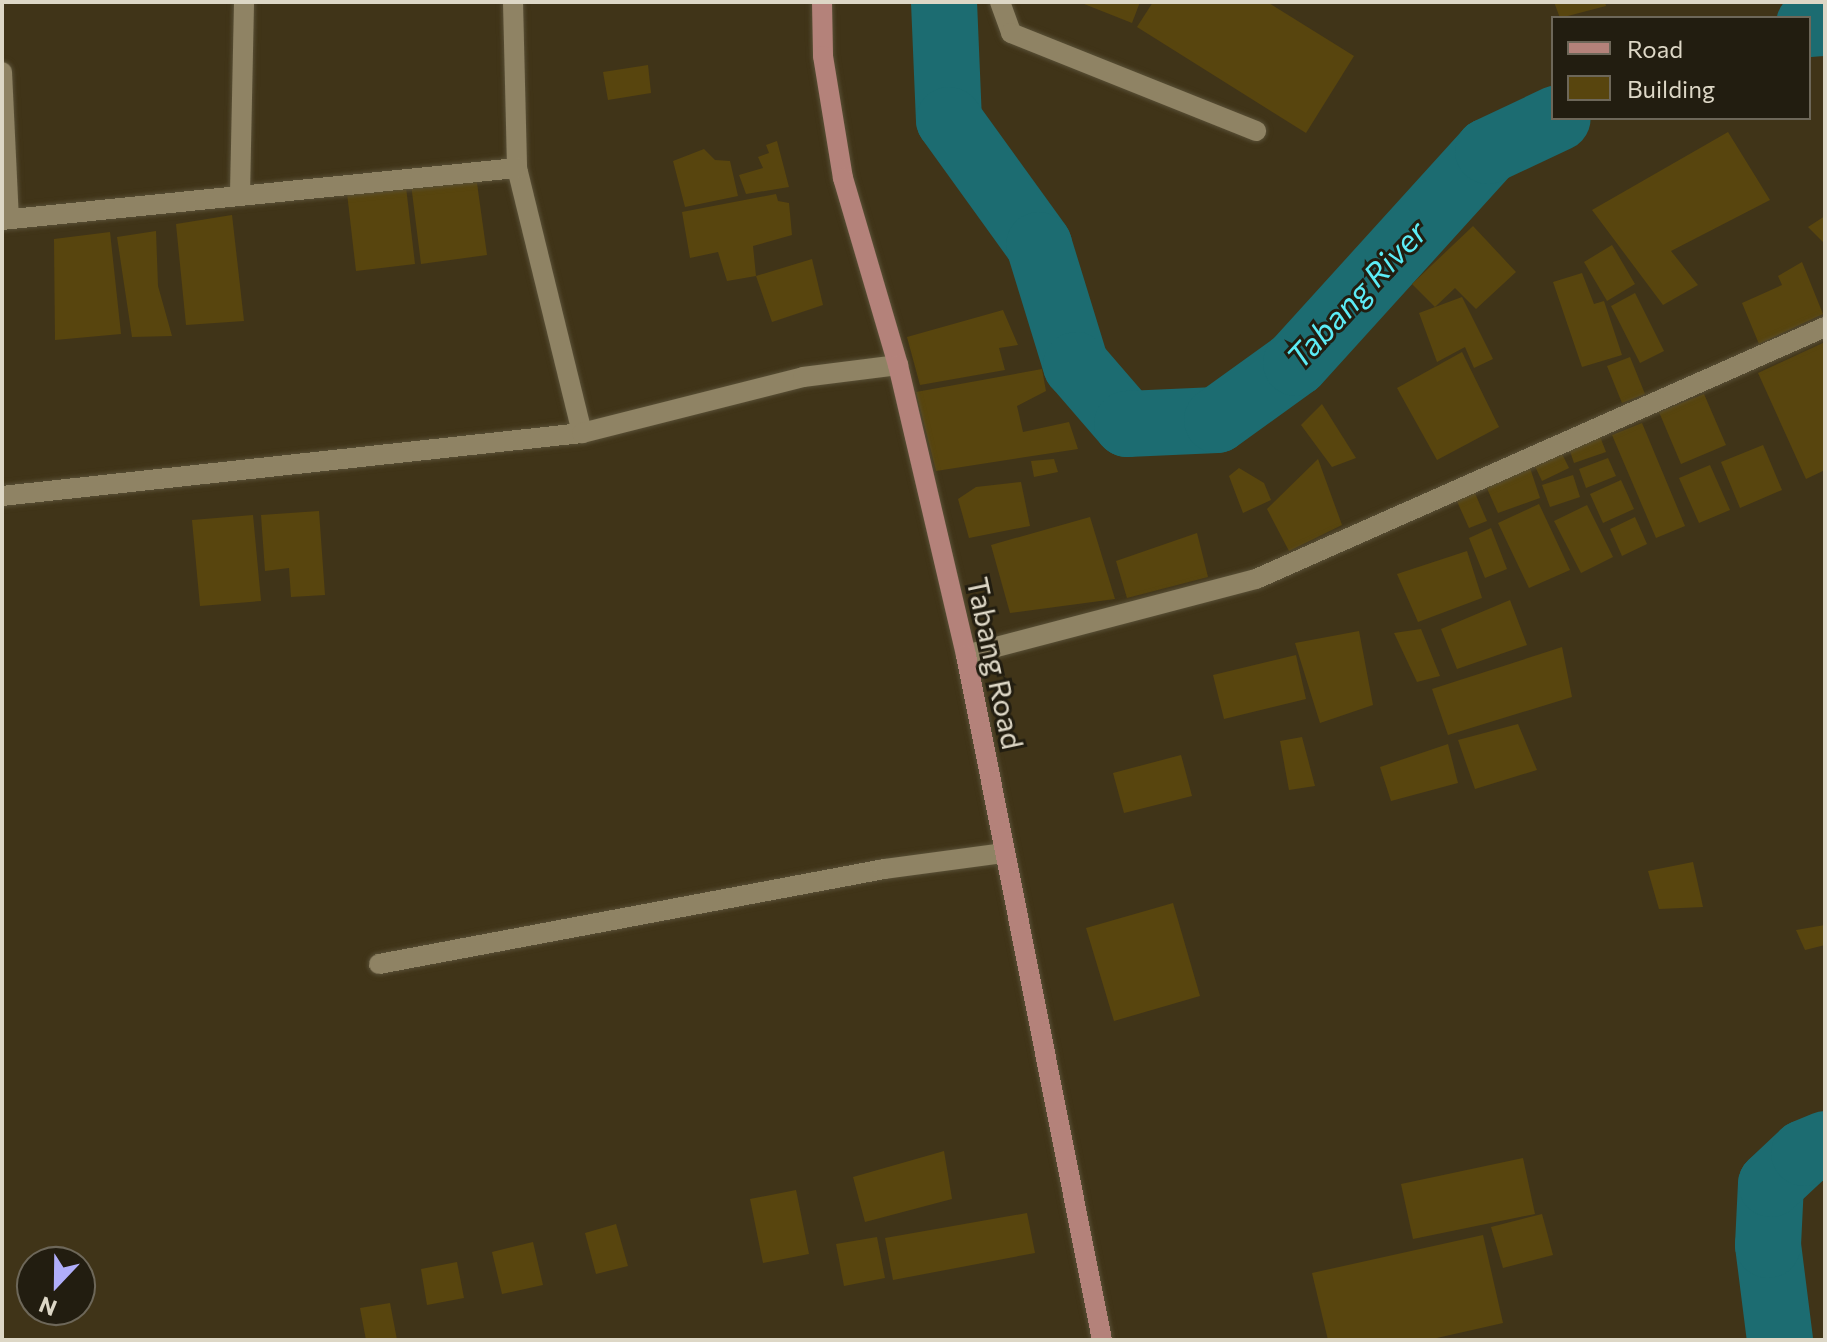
<!DOCTYPE html>
<html>
<head>
<meta charset="utf-8">
<style>
	body { margin:0 }
	#map { position:relative; width:1827px; height:1342px; overflow:hidden; background:#403418; font-family:Commissioner,sans-serif }
	div>[style] { position:absolute }
	.river>* { height:66px; margin:-33px; padding:0 33px; transform-origin:33px; border-radius:33px; background:#1c6c71 }
	.building>* { inset:0; background:#58450e }
	.roads { filter:drop-shadow(0 0 2px #595037) drop-shadow(0 0 2px #595037) }
	.minor>* { height:20px; margin:-10px; padding:0 10px; transform-origin:10px; border-radius:10px; background:#8f8364 }
	.major>* { height:20px; margin:-10px; padding:0 10px; transform-origin:10px; border-radius:10px; background:#b4827a }
	span { translate:-50% -50%; white-space:nowrap; text-align:center; line-height:1.15; -webkit-text-stroke:6px #221d10; paint-order:stroke }
	.street-label { font-size:30px; color:#ddd7c6 }
	.water-label { font-size:32px; color:#5cecf6; font-style:italic }
	.frame { position:absolute; inset:0; border:4px solid #ddd7c6; pointer-events:none }
	.legend { position:absolute; left:1551px; top:16px; width:260px; height:104px; box-sizing:border-box; background:#221d10; border:2px solid #6d6759; margin:0; padding:10px 14px; list-style:none; font-size:24px; color:#ddd7c6 }
	.legend li { display:flex; align-items:center; gap:16px; height:40px }
	.legend b { width:40px; border:2px solid #6d6759 }
	.north { position:absolute; left:16px; top:1246px; width:80px; height:80px; box-sizing:border-box; background:#221d10; border:2px solid #6d6759; border-radius:50%; rotate:202deg; font-size:22px; font-weight:700; line-height:32px; text-align:center; color:#ddd7c6 }
	.north::after { content:''; display:block; margin:auto; width:28px; height:36px; background:#b0aefa; clip-path:polygon(50% 0,100% 100%,50% 72%,0 100%) }
</style>
</head>
<body>
<div id="map">
	<div class="river">
		<i style="left:944px;top:2px;width:118px;rotate:87.6deg"></i>
		<i style="left:949px;top:120px;width:154px;rotate:54.2deg"></i>
		<i style="left:1039px;top:245px;width:126px;rotate:72.9deg"></i>
		<i style="left:1076px;top:365px;width:78px;rotate:49.2deg"></i>
		<i style="left:1127px;top:424px;width:90px;rotate:-2.5deg"></i>
		<i style="left:1217px;top:420px;width:97px;rotate:-35.8deg"></i>
		<i style="left:1296px;top:363px;width:286px;rotate:-47.8deg"></i>
		<i style="left:1488px;top:151px;width:77px;rotate:-25.2deg"></i>
		<i style="left:1809px;top:24px;width:16px;rotate:-4deg"></i>
		<i style="left:1780px;top:1340px;width:96px;rotate:-97.2deg"></i>
		<i style="left:1768px;top:1245px;width:61px;rotate:-87.2deg"></i>
		<i style="left:1771px;top:1184px;width:45px;rotate:-43.2deg"></i>
		<i style="left:1804px;top:1153px;width:23px;rotate:-23deg"></i>
	</div>
	<div class="building">
		<i style="clip-path:polygon(1079px 2px,1140px 2px,1132px 23px)"></i>
		<i style="clip-path:polygon(1153px 2px,1267px 2px,1354px 56px,1306px 133px,1137px 27px)"></i>
		<i style="clip-path:polygon(1554px 2px,1605px 2px,1606px 6px,1560px 18px)"></i>
		<i style="clip-path:polygon(648px 65px,651px 93px,608px 100px,603px 72px)"></i>
		<i style="clip-path:polygon(1728px 132px,1770px 200px,1671px 251px,1698px 285px,1663px 305px,1592px 210px)"></i>
		<i style="clip-path:polygon(777px 141px,789px 187px,746px 194px,739px 175px,763px 168px,758px 157px,769px 153px,766px 145px)"></i>
		<i style="clip-path:polygon(704px 149px,715px 160px,730px 161px,738px 196px,685px 207px,673px 161px)"></i>
		<i style="clip-path:polygon(476px 176px,487px 255px,421px 264px,411px 184px)"></i>
		<i style="clip-path:polygon(406px 187px,415px 264px,356px 271px,347px 193px)"></i>
		<i style="clip-path:polygon(776px 194px,778px 201px,789px 203px,792px 235px,753px 246px,756px 276px,727px 281px,718px 252px,690px 258px,682px 212px)"></i>
		<i style="clip-path:polygon(232px 215px,244px 321px,186px 325px,176px 224px)"></i>
		<i style="clip-path:polygon(1825px 216px,1825px 244px,1808px 227px)"></i>
		<i style="clip-path:polygon(1473px 226px,1516px 272px,1476px 309px,1455px 288px,1435px 307px,1412px 284px)"></i>
		<i style="clip-path:polygon(156px 231px,158px 286px,172px 336px,132px 337px,117px 237px)"></i>
		<i style="clip-path:polygon(110px 232px,121px 334px,55px 340px,54px 239px)"></i>
		<i style="clip-path:polygon(1612px 245px,1635px 284px,1607px 301px,1584px 262px)"></i>
		<i style="clip-path:polygon(812px 259px,823px 305px,772px 322px,756px 276px)"></i>
		<i style="clip-path:polygon(1802px 262px,1823px 314px,1759px 344px,1742px 303px,1782px 285px,1778px 276px)"></i>
		<i style="clip-path:polygon(1582px 273px,1594px 304px,1604px 301px,1622px 355px,1582px 367px,1553px 282px)"></i>
		<i style="clip-path:polygon(1635px 293px,1664px 351px,1640px 363px,1611px 306px)"></i>
		<i style="clip-path:polygon(1462px 297px,1493px 359px,1474px 368px,1465px 347px,1437px 362px,1419px 313px)"></i>
		<i style="clip-path:polygon(1003px 310px,1018px 345px,999px 348px,1005px 370px,920px 385px,907px 337px)"></i>
		<i style="clip-path:polygon(1825px 342px,1825px 470px,1806px 479px,1758px 373px)"></i>
		<i style="clip-path:polygon(1462px 352px,1499px 427px,1437px 460px,1397px 388px)"></i>
		<i style="clip-path:polygon(1630px 357px,1645px 394px,1622px 403px,1607px 366px)"></i>
		<i style="clip-path:polygon(1042px 369px,1046px 391px,1017px 406px,1023px 432px,1069px 422px,1078px 449px,936px 471px,916px 392px)"></i>
		<i style="clip-path:polygon(1704px 394px,1726px 445px,1681px 464px,1659px 412px)"></i>
		<i style="clip-path:polygon(1322px 404px,1356px 458px,1332px 467px,1301px 425px)"></i>
		<i style="clip-path:polygon(1642px 423px,1685px 526px,1656px 538px,1612px 435px)"></i>
		<i style="clip-path:polygon(1599px 434px,1606px 452px,1574px 463px,1568px 445px)"></i>
		<i style="clip-path:polygon(1763px 445px,1782px 490px,1740px 508px,1721px 462px)"></i>
		<i style="clip-path:polygon(1560px 450px,1569px 468px,1542px 481px,1533px 462px)"></i>
		<i style="clip-path:polygon(1608px 458px,1616px 476px,1586px 488px,1579px 469px)"></i>
		<i style="clip-path:polygon(1054px 459px,1058px 472px,1034px 477px,1031px 461px)"></i>
		<i style="clip-path:polygon(1318px 459px,1342px 525px,1289px 551px,1267px 509px)"></i>
		<i style="clip-path:polygon(1529px 465px,1540px 498px,1498px 513px,1485px 484px)"></i>
		<i style="clip-path:polygon(1710px 465px,1730px 510px,1699px 523px,1679px 478px)"></i>
		<i style="clip-path:polygon(1239px 468px,1264px 483px,1271px 500px,1243px 513px,1229px 476px)"></i>
		<i style="clip-path:polygon(1573px 475px,1580px 497px,1550px 507px,1542px 485px)"></i>
		<i style="clip-path:polygon(1621px 480px,1634px 509px,1603px 523px,1590px 494px)"></i>
		<i style="clip-path:polygon(1021px 482px,1030px 526px,969px 538px,958px 499px,976px 487px)"></i>
		<i style="clip-path:polygon(1474px 491px,1487px 521px,1469px 528px,1456px 499px)"></i>
		<i style="clip-path:polygon(1539px 504px,1570px 570px,1529px 588px,1498px 523px)"></i>
		<i style="clip-path:polygon(1587px 505px,1613px 557px,1581px 573px,1554px 521px)"></i>
		<i style="clip-path:polygon(319px 511px,325px 595px,291px 597px,289px 568px,265px 571px,261px 515px)"></i>
		<i style="clip-path:polygon(253px 515px,261px 601px,200px 606px,192px 520px)"></i>
		<i style="clip-path:polygon(1090px 517px,1115px 599px,1010px 613px,991px 545px)"></i>
		<i style="clip-path:polygon(1635px 517px,1647px 544px,1622px 556px,1610px 529px)"></i>
		<i style="clip-path:polygon(1491px 528px,1507px 569px,1485px 578px,1469px 538px)"></i>
		<i style="clip-path:polygon(1197px 533px,1208px 577px,1127px 598px,1116px 561px)"></i>
		<i style="clip-path:polygon(1467px 551px,1482px 598px,1418px 622px,1397px 574px)"></i>
		<i style="clip-path:polygon(1510px 600px,1527px 645px,1457px 669px,1441px 629px)"></i>
		<i style="clip-path:polygon(1421px 629px,1440px 676px,1417px 682px,1394px 633px)"></i>
		<i style="clip-path:polygon(1359px 631px,1373px 705px,1320px 723px,1295px 643px)"></i>
		<i style="clip-path:polygon(1562px 647px,1572px 697px,1448px 735px,1432px 689px)"></i>
		<i style="clip-path:polygon(1296px 655px,1306px 699px,1224px 719px,1213px 675px)"></i>
		<i style="clip-path:polygon(1518px 724px,1537px 770px,1475px 789px,1458px 740px)"></i>
		<i style="clip-path:polygon(1302px 737px,1315px 786px,1289px 790px,1280px 741px)"></i>
		<i style="clip-path:polygon(1448px 744px,1458px 783px,1391px 801px,1380px 767px)"></i>
		<i style="clip-path:polygon(1181px 755px,1192px 796px,1124px 813px,1113px 773px)"></i>
		<i style="clip-path:polygon(1693px 862px,1703px 907px,1659px 909px,1648px 871px)"></i>
		<i style="clip-path:polygon(1173px 903px,1200px 996px,1114px 1021px,1086px 928px)"></i>
		<i style="clip-path:polygon(1825px 925px,1825px 945px,1805px 950px,1796px 930px)"></i>
		<i style="clip-path:polygon(944px 1151px,952px 1199px,865px 1222px,853px 1177px)"></i>
		<i style="clip-path:polygon(1523px 1158px,1535px 1214px,1413px 1239px,1401px 1184px)"></i>
		<i style="clip-path:polygon(796px 1190px,809px 1254px,763px 1263px,750px 1199px)"></i>
		<i style="clip-path:polygon(1027px 1213px,1035px 1253px,893px 1280px,885px 1238px)"></i>
		<i style="clip-path:polygon(1542px 1214px,1553px 1255px,1503px 1268px,1491px 1227px)"></i>
		<i style="clip-path:polygon(616px 1224px,628px 1266px,596px 1274px,585px 1233px)"></i>
		<i style="clip-path:polygon(1483px 1235px,1503px 1323px,1428px 1340px,1328px 1340px,1312px 1273px)"></i>
		<i style="clip-path:polygon(877px 1237px,885px 1278px,844px 1286px,836px 1244px)"></i>
		<i style="clip-path:polygon(533px 1242px,543px 1285px,502px 1294px,492px 1252px)"></i>
		<i style="clip-path:polygon(457px 1262px,464px 1298px,427px 1305px,421px 1269px)"></i>
		<i style="clip-path:polygon(390px 1303px,397px 1340px,366px 1340px,360px 1308px)"></i>
	</div>
	<div class="roads">
		<div class="minor">
			<i style="left:513px;top:2px;width:166px;rotate:88.6deg"></i>
			<i style="left:517px;top:168px;width:273px;rotate:76.2deg"></i>
			<i style="left:1000px;top:2px;width:33px;rotate:70deg"></i>
			<i style="left:1011px;top:33px;width:264px;rotate:21.8deg"></i>
			<i style="left:2px;top:72px;width:147px;rotate:87.3deg"></i>
			<i style="left:240px;top:194px;width:192px;rotate:-88.8deg"></i>
			<i style="left:2px;top:220px;width:518px;rotate:-5.77deg"></i>
			<i style="left:2px;top:496px;width:583px;rotate:-6.2deg"></i>
			<i style="left:582px;top:433px;width:228px;rotate:-14.2deg"></i>
			<i style="left:803px;top:377px;width:96px;rotate:-7.2deg"></i>
			<i style="left:966px;top:655px;width:300px;rotate:-14.7deg"></i>
			<i style="left:1256px;top:579px;width:622px;rotate:-23.89deg"></i>
			<i style="left:379px;top:964px;width:514px;rotate:-10.65deg"></i>
			<i style="left:884px;top:869px;width:121px;rotate:-7.6deg"></i>
		</div>
		<div class="major">
			<i style="left:822px;top:2px;width:54px;rotate:88.9deg"></i>
			<i style="left:823px;top:56px;width:124px;rotate:80.7deg"></i>
			<i style="left:843px;top:178px;width:195px;rotate:73.6deg"></i>
			<i style="left:898px;top:365px;width:298px;rotate:76.8deg"></i>
			<i style="left:966px;top:655px;width:698px;rotate:78.77deg"></i>
		</div>
	</div>
	<div class="street-label">
		<span style="left:996px;top:663px;rotate:78deg">Tabang Road</span>
	</div>
	<div class="water-label">
		<span style="left:1356px;top:294px;rotate:-47deg">Tabang River</span>
	</div>
	<div class="frame"></div>
	<ul class="legend">
	<li><b style="height:10px;background:#b4827a"></b>Road</li>
	<li><b style="height:22px;background:#58450e"></b>Building</li>
	</ul>
	<div class="north">N</div>
</div>
</body>
</html>
